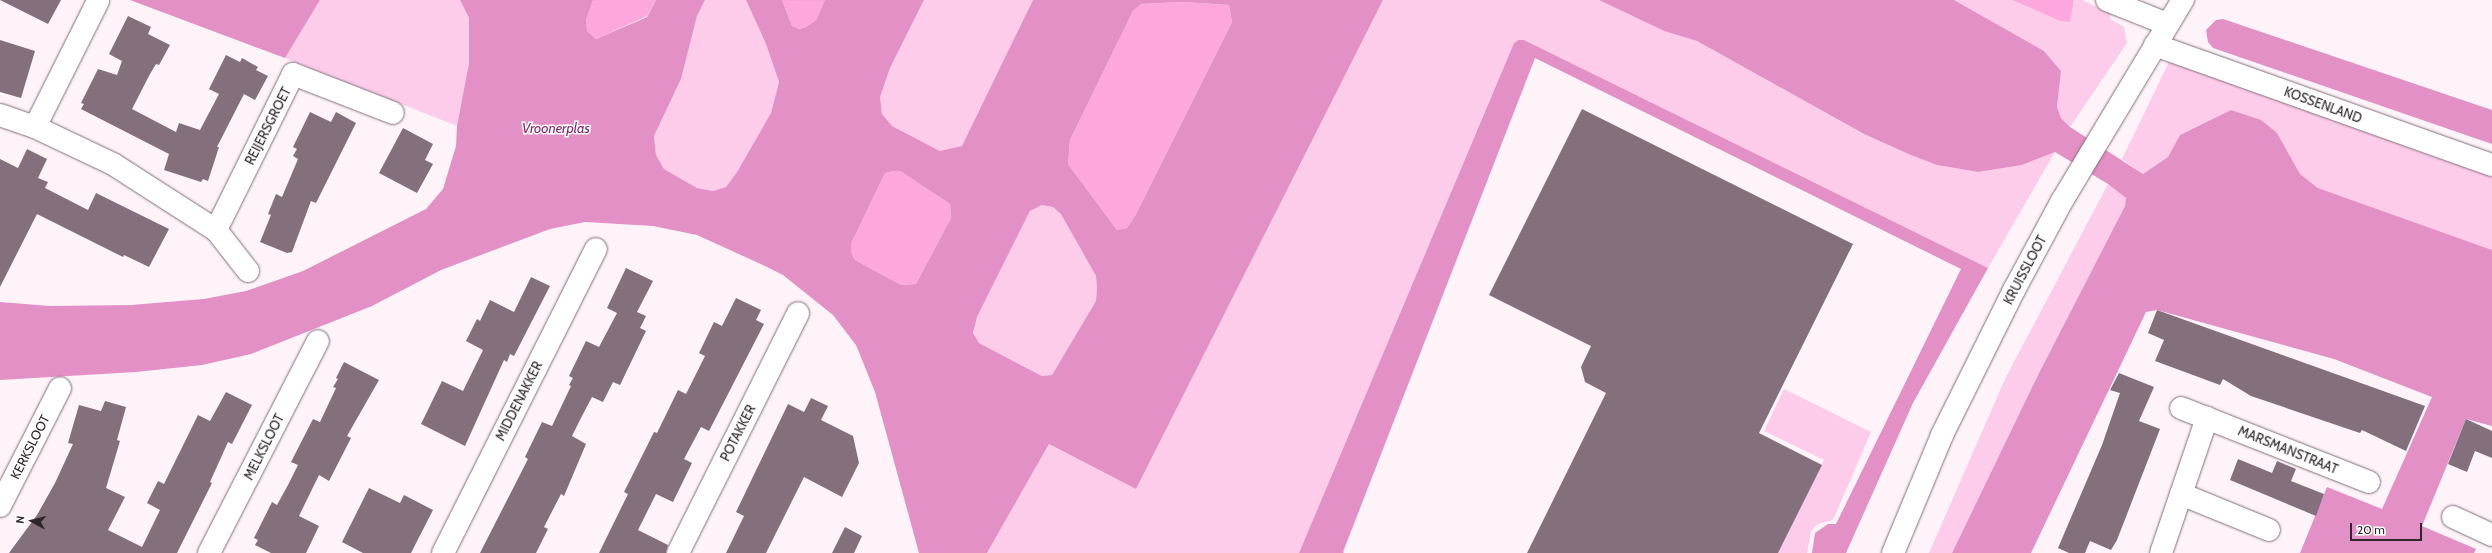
<!DOCTYPE html>
<html>
<head>
<meta charset="utf-8">
<style>
	body { margin:0 }
	#map { position:relative; width:2492px; height:553px; overflow:hidden; background:#fdf3f9; font-family:Cabin,sans-serif }
	div>[style] { position:absolute }
	.green>* { inset:0; background:#fdccea }
	.forest>* { inset:0; background:#fca8de }
	.water>* { inset:0; background:#e290c5 }
	.building>* { inset:0; background:#846f7c }
	.roads { filter:drop-shadow(0 0 1px #836e7a) drop-shadow(0 0 1px #836e7a) }
	.minor>* { height:22px; margin:-11px; padding:0 11px; transform-origin:11px; border-radius:11px; background:#fff }
	span { translate:-50% -50%; white-space:nowrap; text-align:center; line-height:1.15; -webkit-text-stroke:3px #fff; paint-order:stroke }
	.street-label { font-size:13px; color:#2f272c }
	.water-label { font-size:14px; color:#87286c; font-style:italic }
	.north { position:absolute; left:12px; top:501px; width:40px; height:40px; -webkit-text-stroke:3px #fff; paint-order:stroke; rotate:277deg; font-size:11px; font-weight:700; line-height:16px; text-align:center; color:#2f272c }
	.north::after { content:''; display:block; margin:auto; width:14px; height:18px; background:#2f272c; clip-path:polygon(50% 0,100% 100%,50% 72%,0 100%) }
	.scale { position:absolute; left:2350px; top:523px; width:72px; height:18px; box-sizing:border-box; border:2px solid #2f272c; border-top:0; padding-left:5px; font-size:12px; line-height:14px; white-space:nowrap; color:#2f272c; -webkit-text-stroke:3px #fff; paint-order:stroke }
</style>
</head>
<body>
<div id="map">
	<div class="green">
		<i style="clip-path:polygon(320px 0,460px 0,469px 18px,469px 63px,457px 126px,285px 58px)"></i>
		<i style="clip-path:polygon(705px 0,746px 0,766px 44px,779px 82px,771px 113px,737px 172px,726px 187px,713px 191px,697px 188px,664px 169px,656px 155px,654px 136px,681px 79px,697px 16px)"></i>
		<i style="clip-path:polygon(924px 0,1033px 0,970px 133px,962px 146px,953px 150px,940px 151px,892px 126px,882px 114px,880px 97px,890px 68px)"></i>
		<i style="clip-path:polygon(1383px 0,1599px 0,1664px 31px,1697px 41px,1864px 134px,1937px 165px,1978px 172px,2022px 165px,2055px 152px,1988px 268px,1524px 40px,1514px 43px,1299px 553px,987px 553px,1049px 444px,1136px 489px)"></i>
		<i style="clip-path:polygon(1954px 0,2012px 0,2060px 21px,2070px 22px,2074px 0,2082px 0,2111px 14px,2110px 19px,2124px 27px,2127px 43px,2070px 127px,2061px 118px,2057px 107px,2061px 71px,2044px 51px)"></i>
		<i style="clip-path:polygon(2170px 60px,2492px 172px,2492px 250px,2318px 188px,2300px 174px,2277px 133px,2231px 110px,2180px 135px,2168px 157px,2143px 174px,2122px 159px)"></i>
		<i style="clip-path:polygon(2108px 184px,2123px 194px,2126px 199px,2125px 206px,2038px 375px,1952px 553px,1929px 553px,2005px 379px)"></i>
		<i style="clip-path:polygon(1042px 205px,1053px 207px,1061px 213px,1096px 276px,1097px 289px,1096px 301px,1052px 375px,1042px 376px,979px 343px,973px 333px,977px 317px,1030px 211px)"></i>
		<i style="clip-path:polygon(1784px 389px,1871px 432px,1833px 520px,1818px 524px,1811px 531px,1807px 553px,1778px 553px,1824px 460px,1764px 431px)"></i>
	</div>
	<div class="forest">
		<i style="clip-path:polygon(593px 0,656px 0,647px 16px,596px 39px,587px 31px,586px 20px)"></i>
		<i style="clip-path:polygon(782px 0,825px 0,816px 20px,806px 27px,798px 29px,792px 26px)"></i>
		<i style="clip-path:polygon(2012px 0,2074px 0,2070px 22px,2060px 21px)"></i>
		<i style="clip-path:polygon(1182px 2px,1229px 5px,1232px 22px,1135px 216px,1127px 228px,1117px 230px,1068px 164px,1070px 140px,1133px 11px,1141px 4px)"></i>
		<i style="clip-path:polygon(893px 171px,900px 171px,950px 204px,951px 218px,916px 284px,902px 285px,890px 279px,855px 260px,851px 252px,851px 244px,885px 173px)"></i>
	</div>
	<div class="water">
		<i style="clip-path:polygon(130px 0,320px 0,285px 58px)"></i>
		<i style="clip-path:polygon(evenodd,460px 0,593px 0,586px 20px,587px 31px,596px 39px,647px 17px,656px 0,705px 0,697px 16px,681px 79px,654px 136px,656px 155px,664px 169px,697px 188px,713px 191px,726px 187px,737px 172px,771px 113px,779px 82px,766px 44px,746px 0,782px 0,792px 26px,799px 29px,806px 27px,816px 20px,825px 0,924px 0,890px 68px,880px 97px,882px 114px,892px 126px,940px 151px,962px 146px,1033px 0,1383px 0,1136px 489px,1049px 444px,987px 553px,919px 553px,875px 392px,856px 345px,833px 315px,783px 275px,765px 266px,697px 235px,653px 226px,585px 222px,550px 229px,441px 270px,372px 306px,251px 354px,202px 365px,136px 372px,0 380px,0 302px,50px 306px,131px 305px,204px 299px,246px 291px,303px 271px,426px 209px,443px 189px,456px 146px,457px 126px,469px 63px,469px 18px,460px 0,1182px 2px,1229px 5px,1232px 22px,1135px 216px,1127px 228px,1117px 230px,1068px 164px,1070px 140px,1133px 11px,1141px 4px,1182px 2px,460px 0,893px 171px,900px 171px,950px 204px,951px 218px,916px 284px,902px 285px,890px 279px,855px 260px,851px 252px,851px 244px,885px 173px,893px 171px,460px 0,1042px 205px,1053px 207px,1061px 214px,1096px 276px,1097px 289px,1096px 301px,1052px 375px,1042px 376px,979px 343px,973px 333px,977px 317px,1030px 211px,1042px 205px)"></i>
		<i style="clip-path:polygon(1599px 0,1954px 0,2044px 51px,2061px 71px,2057px 107px,2061px 118px,2070px 127px,2143px 174px,2168px 157px,2180px 135px,2231px 110px,2261px 120px,2277px 133px,2300px 174px,2318px 188px,2492px 250px,2492px 426px,2466px 419px,2422px 526px,2476px 549px,2474px 553px,2300px 553px,2327px 487px,2382px 509px,2432px 397px,2334px 359px,2157px 310px,2146px 312px,2031px 553px,1952px 553px,2038px 375px,2125px 206px,2126px 198px,2108px 184px,2055px 152px,2022px 165px,1978px 172px,1937px 165px,1911px 155px,1864px 134px,1697px 41px,1664px 31px)"></i>
		<i style="clip-path:polygon(2223px 19px,2492px 110px,2492px 144px,2213px 48px,2208px 42px,2206px 30px,2216px 20px)"></i>
		<i style="clip-path:polygon(1519px 40px,1524px 40px,1988px 268px,1913px 403px,1846px 553px,1812px 553px,1815px 533px,1828px 524px,1836px 524px,1961px 269px,1535px 58px,1343px 552px,1344px 553px,1299px 553px,1514px 43px)"></i>
	</div>
	<div class="building">
		<i style="clip-path:polygon(0 0,61px 0,48px 24px)"></i>
		<i style="clip-path:polygon(128px 16px,151px 27px,148px 34px,170px 45px,159px 65px,156px 64px,150px 74px,132px 109px,176px 132px,179px 123px,200px 130px,219px 94px,209px 89px,226px 55px,240px 62px,242px 58px,258px 67px,256px 70px,268px 76px,255px 100px,244px 94px,217px 147px,219px 147px,208px 181px,203px 179px,201px 182px,164px 170px,169px 154px,81px 109px,84px 104px,81px 103px,98px 69px,117px 75px,122px 61px,109px 54px)"></i>
		<i style="clip-path:polygon(0 40px,35px 51px,21px 98px,0 92px)"></i>
		<i style="clip-path:polygon(1582px 109px,1853px 244px,1759px 433px,1822px 465px,1778px 553px,1527px 553px,1606px 393px,1585px 382px,1581px 367px,1591px 346px,1489px 295px)"></i>
		<i style="clip-path:polygon(310px 112px,331px 122px,336px 112px,356px 123px,316px 203px,311px 201px,292px 252px,287px 253px,260px 242px,271px 215px,268px 214px,276px 194px,282px 197px,298px 159px,293px 156px,297px 149px,293px 147px)"></i>
		<i style="clip-path:polygon(403px 128px,433px 144px,425px 160px,433px 164px,417px 193px,379px 173px)"></i>
		<i style="clip-path:polygon(27px 149px,47px 159px,38px 178px,48px 182px,45px 188px,88px 210px,96px 193px,169px 229px,149px 267px,124px 255px,123px 257px,37px 214px,0 287px,0 159px,18px 168px)"></i>
		<i style="clip-path:polygon(626px 268px,653px 281px,637px 312px,646px 316px,640px 328px,646px 331px,620px 385px,613px 382px,603px 402px,592px 397px,582px 416px,572px 436px,586px 444px,564px 496px,561px 494px,544px 527px,548px 529px,536px 553px,480px 553px,528px 459px,525px 457px,542px 422px,552px 426px,571px 386px,569px 385px,573px 378px,569px 376px,586px 341px,599px 347px,617px 313px,607px 308px)"></i>
		<i style="clip-path:polygon(531px 277px,550px 286px,514px 356px,510px 354px,507px 362px,504px 360px,465px 446px,421px 424px,442px 381px,463px 391px,483px 350px,466px 341px,477px 319px,480px 321px,490px 300px,514px 312px)"></i>
		<i style="clip-path:polygon(736px 298px,761px 310px,756px 320px,764px 324px,709px 431px,701px 427px,684px 459px,692px 463px,673px 502px,656px 494px,638px 530px,668px 545px,666px 553px,599px 553px,628px 494px,624px 492px,654px 432px,657px 433px,678px 390px,686px 394px,705px 356px,699px 353px,714px 322px,722px 326px)"></i>
		<i style="clip-path:polygon(2157px 310px,2425px 406px,2406px 451px,2362px 430px,2360px 433px,2251px 396px,2223px 379px,2220px 385px,2155px 361px,2164px 340px,2148px 333px)"></i>
		<i style="clip-path:polygon(344px 362px,379px 380px,347px 436px,351px 438px,329px 481px,319px 475px,299px 516px,319px 526px,306px 553px,271px 553px,255px 545px,258px 540px,254px 538px,272px 502px,277px 505px,288px 485px,298px 465px,291px 462px,313px 419px,320px 422px,336px 388px,333px 387px,338px 379px,336px 378px)"></i>
		<i style="clip-path:polygon(2119px 373px,2154px 387px,2139px 421px,2160px 429px,2117px 540px,2111px 550px,2090px 541px,2085px 553px,2069px 553px,2058px 548px,2102px 445px,2120px 393px,2110px 390px)"></i>
		<i style="clip-path:polygon(226px 392px,252px 405px,232px 444px,228px 442px,210px 482px,212px 483px,177px 553px,9px 553px,37px 515px,55px 483px,73px 444px,68px 443px,79px 405px,101px 411px,105px 401px,126px 407px,117px 440px,120px 441px,106px 488px,125px 497px,108px 530px,142px 547px,160px 510px,147px 503px,158px 481px,164px 484px,198px 415px,210px 421px)"></i>
		<i style="clip-path:polygon(811px 398px,828px 406px,821px 420px,853px 436px,859px 463px,842px 497px,804px 477px,766px 553px,726px 553px,744px 516px,736px 512px,788px 404px,804px 412px)"></i>
		<i style="clip-path:polygon(2466px 419px,2492px 431px,2492px 458px,2475px 451px,2467px 472px,2448px 464px)"></i>
		<i style="clip-path:polygon(2238px 459px,2272px 473px,2277px 461px,2296px 469px,2291px 481px,2324px 494px,2316px 516px,2230px 480px)"></i>
		<i style="clip-path:polygon(369px 488px,400px 503px,404px 495px,433px 510px,411px 553px,363px 553px,342px 542px)"></i>
		<i style="clip-path:polygon(845px 527px,862px 536px,854px 553px,832px 553px)"></i>
	</div>
	<div class="roads">
		<div class="minor">
			<i style="left:2107px;top:0;width:65px;rotate:21.8deg"></i>
			<i style="left:2155px;top:45px;width:358px;rotate:19.6deg"></i>
			<i style="left:0;top:115px;width:37px;rotate:19deg"></i>
			<i style="left:35px;top:127px;width:86px;rotate:25.4deg"></i>
			<i style="left:113px;top:164px;width:122px;rotate:32.7deg"></i>
			<i style="left:216px;top:230px;width:52px;rotate:52deg"></i>
			<i style="left:35px;top:127px;width:141px;rotate:-63.4deg"></i>
			<i style="left:216px;top:230px;width:174px;rotate:-63.7deg"></i>
			<i style="left:293px;top:74px;width:107px;rotate:21.3deg"></i>
			<i style="left:2181px;top:408px;width:202px;rotate:21.5deg"></i>
			<i style="left:2181px;top:494px;width:95px;rotate:22.2deg"></i>
			<i style="left:0;top:506px;width:132px;rotate:-63deg"></i>
			<i style="left:2453px;top:517px;width:43px;rotate:24.8deg"></i>
			<i style="left:209px;top:553px;width:238px;rotate:-62.8deg"></i>
			<i style="left:443px;top:553px;width:340px;rotate:-63.3deg"></i>
			<i style="left:678px;top:553px;width:268px;rotate:-63.4deg"></i>
			<i style="left:1893px;top:553px;width:128px;rotate:-67.4deg"></i>
			<i style="left:1942px;top:435px;width:162px;rotate:-63.6deg"></i>
			<i style="left:2014px;top:290px;width:101px;rotate:-61.7deg"></i>
			<i style="left:2062px;top:201px;width:235px;rotate:-59deg"></i>
			<i style="left:2161px;top:553px;width:143px;rotate:-71.2deg"></i>
		</div>
	</div>
	<div class="street-label">
		<span style="left:2323px;top:105px;rotate:20deg">KOSSENLAND</span>
		<span style="left:268px;top:126px;rotate:-63deg">REIJERSGROET</span>
		<span style="left:2025px;top:270px;rotate:-62deg">KRUISSLOOT</span>
		<span style="left:519px;top:401px;rotate:-63deg">MIDDENAKKER</span>
		<span style="left:738px;top:433px;rotate:-63deg">POTAKKER</span>
		<span style="left:30px;top:447px;rotate:-63deg">KERKSLOOT</span>
		<span style="left:264px;top:447px;rotate:-63deg">MELKSLOOT</span>
		<span style="left:2288px;top:450px;rotate:22deg">MARSMANSTRAAT</span>
	</div>
	<div class="water-label">
		<span style="left:556px;top:128px">Vroonerplas</span>
	</div>
	<div class="north">N</div>
	<div class="scale">20 m</div>
</div>
</body>
</html>
